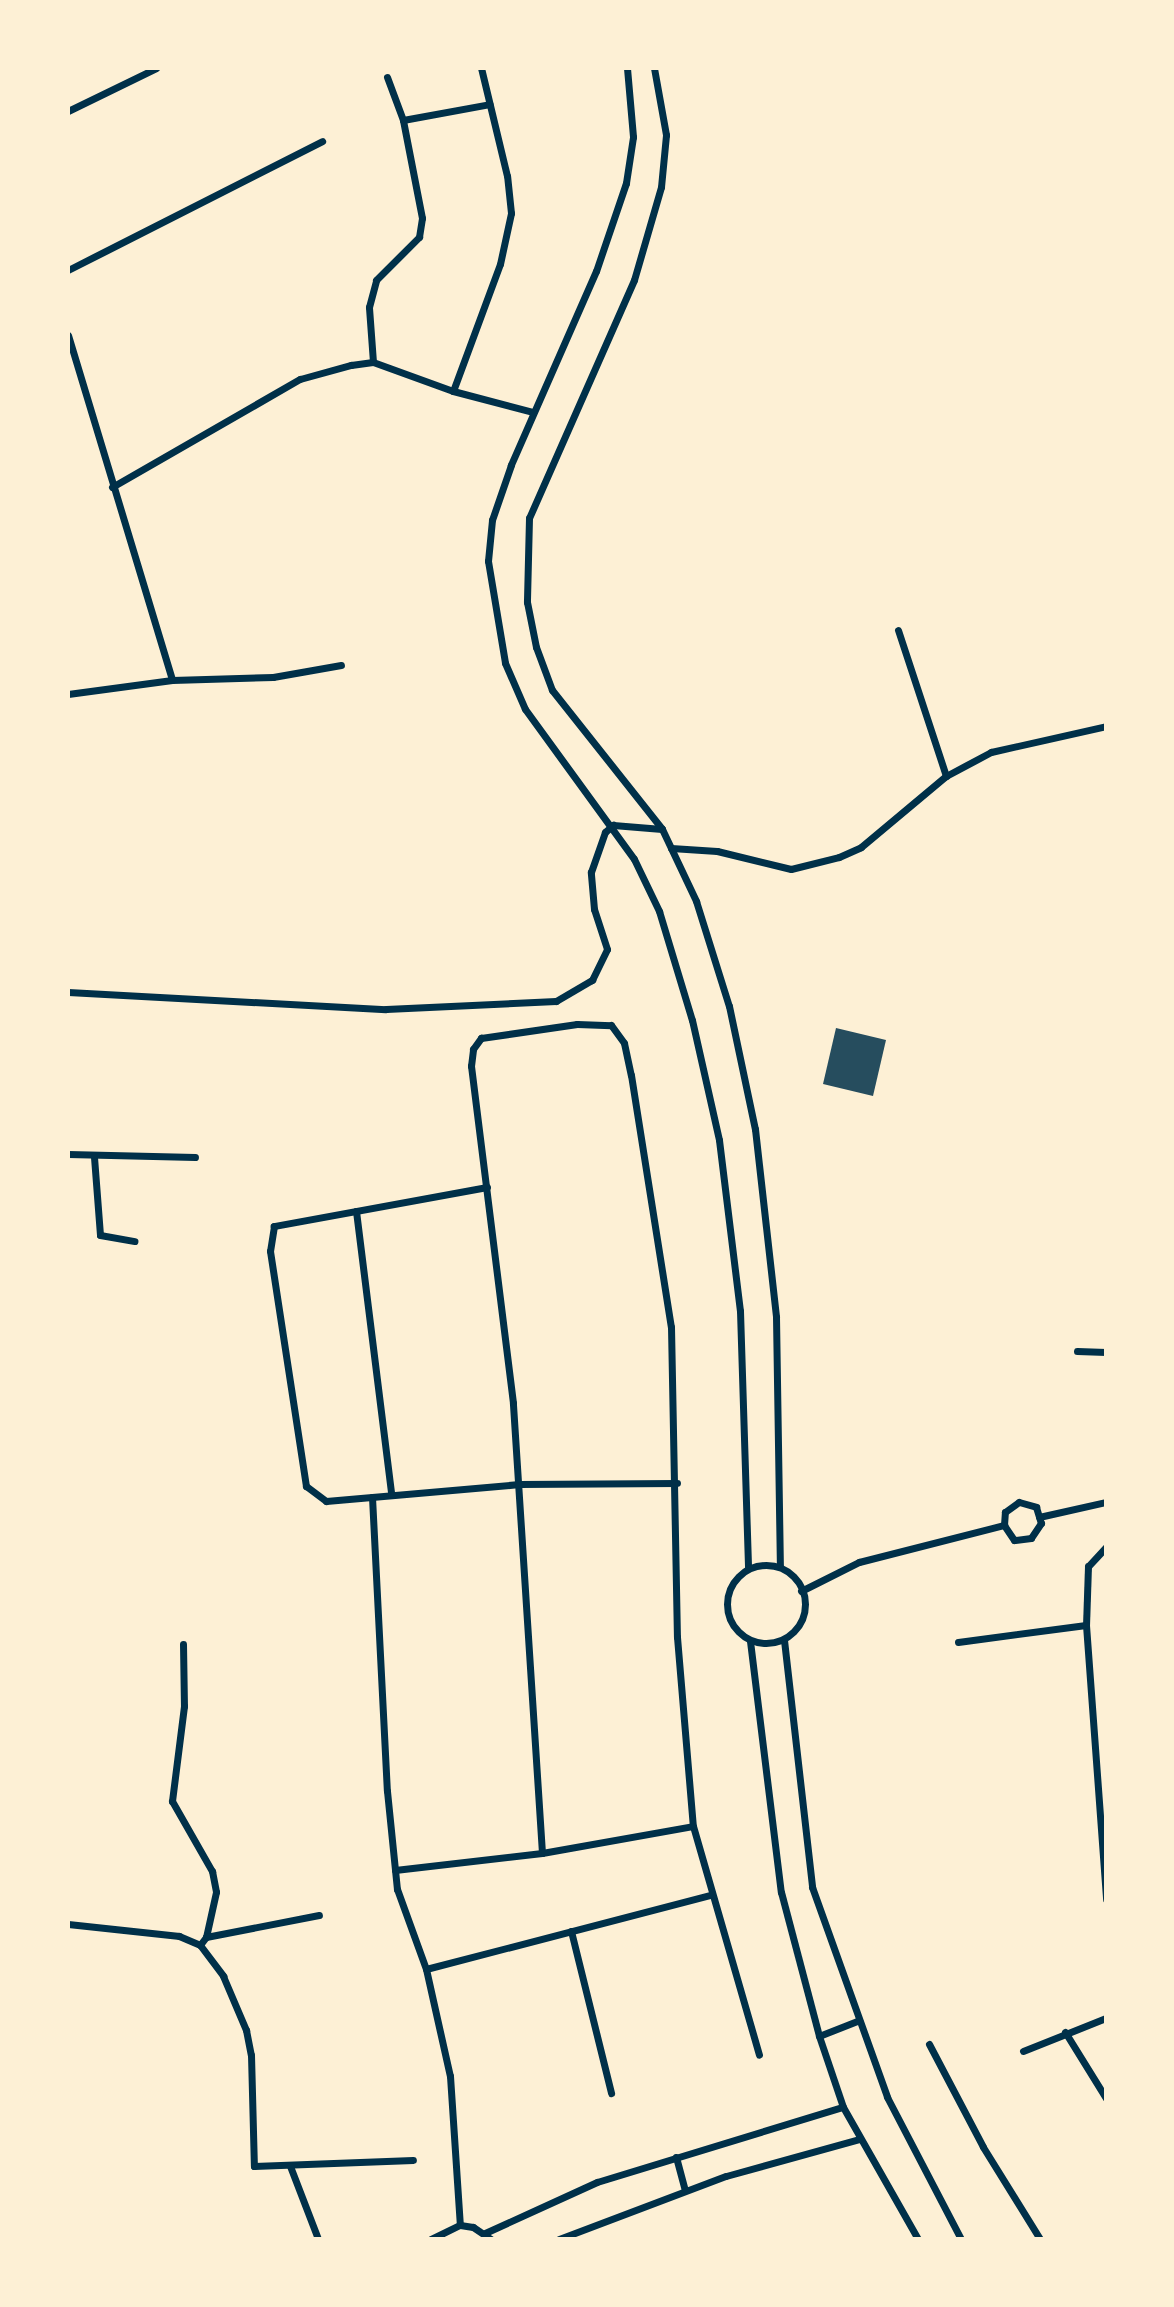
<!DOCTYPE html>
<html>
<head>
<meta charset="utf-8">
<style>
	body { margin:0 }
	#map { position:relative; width:1174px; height:2307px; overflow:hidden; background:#fdf0d5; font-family:"Noto Sans",sans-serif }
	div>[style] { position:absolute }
	.building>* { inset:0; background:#264d5e }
	.minor>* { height:7px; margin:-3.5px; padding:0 3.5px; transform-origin:3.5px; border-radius:3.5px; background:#003049 }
	.minor>.ring { margin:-3.5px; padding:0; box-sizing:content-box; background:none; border:7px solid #003049; border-radius:50% }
	span { translate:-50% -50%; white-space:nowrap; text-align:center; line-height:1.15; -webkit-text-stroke:7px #fdf0d5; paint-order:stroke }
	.frame { position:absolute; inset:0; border:70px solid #fdf0d5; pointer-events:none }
</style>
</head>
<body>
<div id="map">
	<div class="building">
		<i style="clip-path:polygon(836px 1028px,886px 1040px,873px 1096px,823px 1084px)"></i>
	</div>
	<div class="minor">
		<i style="left:627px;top:68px;width:69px;rotate:85deg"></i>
		<i style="left:633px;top:137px;width:47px;rotate:98.7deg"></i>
		<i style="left:626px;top:183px;width:93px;rotate:108.8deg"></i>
		<i style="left:596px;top:271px;width:212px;rotate:113.7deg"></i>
		<i style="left:511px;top:465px;width:58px;rotate:109.1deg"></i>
		<i style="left:492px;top:520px;width:41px;rotate:95.6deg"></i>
		<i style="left:488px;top:561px;width:103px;rotate:80.5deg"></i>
		<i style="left:505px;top:663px;width:50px;rotate:66.5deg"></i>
		<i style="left:525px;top:709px;width:185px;rotate:54deg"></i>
		<i style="left:634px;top:859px;width:58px;rotate:64.3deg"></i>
		<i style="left:659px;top:911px;width:114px;rotate:73.2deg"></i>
		<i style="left:692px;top:1020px;width:123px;rotate:77.3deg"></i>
		<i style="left:719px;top:1140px;width:172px;rotate:83deg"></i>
		<i style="left:740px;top:1311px;width:257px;rotate:88.2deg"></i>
		<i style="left:654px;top:68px;width:68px;rotate:79.8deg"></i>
		<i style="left:666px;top:135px;width:52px;rotate:95.5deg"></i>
		<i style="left:661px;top:187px;width:97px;rotate:106.2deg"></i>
		<i style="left:634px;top:280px;width:260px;rotate:113.8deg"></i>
		<i style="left:529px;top:518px;width:84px;rotate:91.4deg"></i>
		<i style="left:527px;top:602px;width:46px;rotate:78.7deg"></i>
		<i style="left:536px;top:647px;width:46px;rotate:69.6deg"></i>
		<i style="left:552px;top:690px;width:177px;rotate:51.6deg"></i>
		<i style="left:662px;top:829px;width:80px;rotate:64.7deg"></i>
		<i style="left:696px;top:901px;width:110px;rotate:72.6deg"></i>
		<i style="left:729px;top:1006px;width:126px;rotate:78.1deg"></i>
		<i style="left:755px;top:1129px;width:189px;rotate:83.6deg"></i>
		<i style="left:776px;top:1317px;width:250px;rotate:89.1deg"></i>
		<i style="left:387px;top:77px;width:46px;rotate:69.6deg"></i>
		<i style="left:68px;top:111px;width:98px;rotate:-26deg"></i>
		<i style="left:68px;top:270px;width:285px;rotate:-26.9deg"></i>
		<i style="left:68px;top:335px;width:360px;rotate:73.2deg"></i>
		<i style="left:373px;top:362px;width:55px;rotate:-94.2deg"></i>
		<i style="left:369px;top:307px;width:28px;rotate:-75deg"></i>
		<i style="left:376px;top:280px;width:61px;rotate:-45deg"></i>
		<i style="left:419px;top:237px;width:19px;rotate:-81deg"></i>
		<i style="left:422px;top:218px;width:100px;rotate:-101deg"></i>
		<i style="left:403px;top:120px;width:88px;rotate:-10.4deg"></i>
		<i style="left:453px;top:391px;width:83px;rotate:14.7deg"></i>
		<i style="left:112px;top:487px;width:217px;rotate:-29.9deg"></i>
		<i style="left:300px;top:379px;width:53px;rotate:-15.4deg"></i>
		<i style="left:351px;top:365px;width:22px;rotate:-8deg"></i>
		<i style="left:373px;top:362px;width:85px;rotate:19.9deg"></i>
		<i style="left:453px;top:391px;width:135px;rotate:-69.7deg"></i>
		<i style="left:500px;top:264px;width:52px;rotate:-77.8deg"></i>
		<i style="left:511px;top:213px;width:37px;rotate:-96deg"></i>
		<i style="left:507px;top:176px;width:111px;rotate:-103.5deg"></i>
		<i style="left:898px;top:630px;width:154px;rotate:71.8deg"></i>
		<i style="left:68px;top:694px;width:105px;rotate:-7.7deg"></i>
		<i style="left:172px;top:680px;width:101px;rotate:-1.7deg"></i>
		<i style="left:273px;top:677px;width:69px;rotate:-10deg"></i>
		<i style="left:671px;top:848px;width:46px;rotate:3.7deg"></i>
		<i style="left:717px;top:851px;width:76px;rotate:13.7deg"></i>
		<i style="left:791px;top:869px;width:49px;rotate:-14deg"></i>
		<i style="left:839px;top:857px;width:24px;rotate:-24deg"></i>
		<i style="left:861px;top:847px;width:111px;rotate:-39.9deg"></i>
		<i style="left:946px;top:776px;width:51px;rotate:-28.1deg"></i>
		<i style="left:991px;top:752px;width:118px;rotate:-12.7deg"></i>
		<i style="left:68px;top:992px;width:318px;rotate:3.1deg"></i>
		<i style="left:386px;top:1009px;width:170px;rotate:-2.7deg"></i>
		<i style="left:556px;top:1001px;width:42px;rotate:-30.3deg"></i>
		<i style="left:592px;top:980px;width:34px;rotate:-64deg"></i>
		<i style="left:607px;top:949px;width:42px;rotate:-108deg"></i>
		<i style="left:594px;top:909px;width:37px;rotate:-95deg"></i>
		<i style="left:591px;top:872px;width:42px;rotate:-70.7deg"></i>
		<i style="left:605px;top:832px;width:11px;rotate:-41deg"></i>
		<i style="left:613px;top:825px;width:49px;rotate:4.7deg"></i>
		<i style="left:68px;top:1154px;width:127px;rotate:1.4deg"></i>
		<i style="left:94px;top:1157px;width:78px;rotate:85.6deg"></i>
		<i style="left:100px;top:1235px;width:35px;rotate:10deg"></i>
		<i style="left:487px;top:1187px;width:217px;rotate:169.6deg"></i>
		<i style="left:274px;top:1226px;width:25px;rotate:99deg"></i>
		<i style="left:270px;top:1251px;width:238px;rotate:81.3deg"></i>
		<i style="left:306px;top:1486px;width:25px;rotate:37deg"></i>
		<i style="left:326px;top:1501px;width:194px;rotate:-5deg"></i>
		<i style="left:519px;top:1484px;width:158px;rotate:-0.4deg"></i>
		<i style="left:356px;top:1211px;width:285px;rotate:82.9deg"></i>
		<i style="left:1077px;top:1351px;width:29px;rotate:2deg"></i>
		<i style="left:372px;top:1497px;width:294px;rotate:87.1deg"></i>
		<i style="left:387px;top:1791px;width:99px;rotate:84.2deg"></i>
		<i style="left:397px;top:1889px;width:85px;rotate:70.1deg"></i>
		<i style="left:426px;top:1969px;width:110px;rotate:77.4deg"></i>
		<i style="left:450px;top:2076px;width:149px;rotate:86.2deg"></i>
		<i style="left:1039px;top:1517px;width:69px;rotate:-12.6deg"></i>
		<i style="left:1106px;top:1547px;width:26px;rotate:133deg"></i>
		<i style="left:1088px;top:1566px;width:59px;rotate:91.9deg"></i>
		<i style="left:1086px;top:1625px;width:275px;rotate:85.8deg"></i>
		<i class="ring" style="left:727px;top:1565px;width:71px;height:71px"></i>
		<i style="left:801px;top:1591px;width:65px;rotate:-26.6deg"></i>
		<i style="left:859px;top:1562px;width:150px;rotate:-14.3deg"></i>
		<i style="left:1004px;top:1525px;width:13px;rotate:-86deg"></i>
		<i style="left:1005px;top:1512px;width:17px;rotate:-36deg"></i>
		<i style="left:1019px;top:1502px;width:18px;rotate:16deg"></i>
		<i style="left:1036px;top:1507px;width:17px;rotate:73deg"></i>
		<i style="left:1041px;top:1523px;width:18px;rotate:124deg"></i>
		<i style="left:1031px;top:1538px;width:17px;rotate:173deg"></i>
		<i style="left:1014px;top:1540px;width:18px;rotate:-124deg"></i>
		<i style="left:784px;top:1640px;width:249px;rotate:83.5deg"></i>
		<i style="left:812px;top:1887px;width:223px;rotate:70.3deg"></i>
		<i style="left:887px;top:2097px;width:160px;rotate:62.5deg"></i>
		<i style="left:750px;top:1641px;width:253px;rotate:83deg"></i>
		<i style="left:781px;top:1892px;width:149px;rotate:75.2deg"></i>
		<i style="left:819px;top:2036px;width:75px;rotate:71.3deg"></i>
		<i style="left:843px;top:2107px;width:152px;rotate:60.4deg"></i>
		<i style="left:958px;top:1642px;width:129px;rotate:-7.6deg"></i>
		<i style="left:183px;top:1644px;width:62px;rotate:89.1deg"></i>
		<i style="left:184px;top:1706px;width:96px;rotate:97.2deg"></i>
		<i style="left:172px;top:1801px;width:81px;rotate:60.3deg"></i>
		<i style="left:212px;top:1871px;width:21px;rotate:79deg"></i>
		<i style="left:216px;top:1892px;width:46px;rotate:102.5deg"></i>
		<i style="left:206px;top:1937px;width:10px;rotate:127deg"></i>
		<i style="left:542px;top:1853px;width:451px;rotate:-93.7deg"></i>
		<i style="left:513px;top:1403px;width:340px;rotate:-97.1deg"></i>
		<i style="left:471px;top:1066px;width:17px;rotate:-83deg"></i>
		<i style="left:473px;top:1049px;width:14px;rotate:-54deg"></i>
		<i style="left:481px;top:1038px;width:97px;rotate:-8.3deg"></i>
		<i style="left:577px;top:1024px;width:34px;rotate:2deg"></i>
		<i style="left:611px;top:1025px;width:22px;rotate:54deg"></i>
		<i style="left:624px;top:1043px;width:33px;rotate:78deg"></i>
		<i style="left:631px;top:1075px;width:255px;rotate:81deg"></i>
		<i style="left:671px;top:1327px;width:310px;rotate:88.9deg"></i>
		<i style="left:677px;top:1637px;width:190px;rotate:85.2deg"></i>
		<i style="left:693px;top:1826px;width:238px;rotate:73.9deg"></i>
		<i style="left:395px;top:1870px;width:148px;rotate:-6.6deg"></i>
		<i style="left:542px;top:1853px;width:153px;rotate:-10.1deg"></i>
		<i style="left:68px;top:1924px;width:112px;rotate:6.2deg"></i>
		<i style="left:179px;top:1936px;width:23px;rotate:23deg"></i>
		<i style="left:200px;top:1945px;width:39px;rotate:53deg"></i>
		<i style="left:223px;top:1976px;width:59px;rotate:66.9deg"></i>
		<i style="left:246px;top:2030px;width:25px;rotate:79deg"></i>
		<i style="left:251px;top:2055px;width:111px;rotate:88.5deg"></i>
		<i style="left:254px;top:2166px;width:159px;rotate:-2.2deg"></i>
		<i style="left:571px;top:1931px;width:167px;rotate:76.1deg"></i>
		<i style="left:206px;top:1937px;width:115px;rotate:-11deg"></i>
		<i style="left:426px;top:1969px;width:293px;rotate:-14.6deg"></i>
		<i style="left:1065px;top:2032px;width:78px;rotate:58.2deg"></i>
		<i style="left:819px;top:2036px;width:41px;rotate:-21.5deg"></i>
		<i style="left:929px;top:2044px;width:116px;rotate:62.3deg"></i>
		<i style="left:983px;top:2147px;width:108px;rotate:58.2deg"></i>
		<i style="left:1023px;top:2051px;width:89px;rotate:-21.7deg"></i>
		<i style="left:676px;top:2157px;width:34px;rotate:75deg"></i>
		<i style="left:290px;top:2166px;width:78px;rotate:69deg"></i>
		<i style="left:485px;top:2233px;width:123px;rotate:-24.5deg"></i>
		<i style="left:597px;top:2182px;width:257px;rotate:-17deg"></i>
		<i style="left:431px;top:2239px;width:32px;rotate:-26deg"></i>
		<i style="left:460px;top:2225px;width:13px;rotate:9deg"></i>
		<i style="left:473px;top:2227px;width:22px;rotate:34deg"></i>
		<i style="left:559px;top:2239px;width:178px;rotate:-20.7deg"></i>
		<i style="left:726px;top:2176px;width:138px;rotate:-15.5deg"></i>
	</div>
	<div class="frame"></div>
</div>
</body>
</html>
